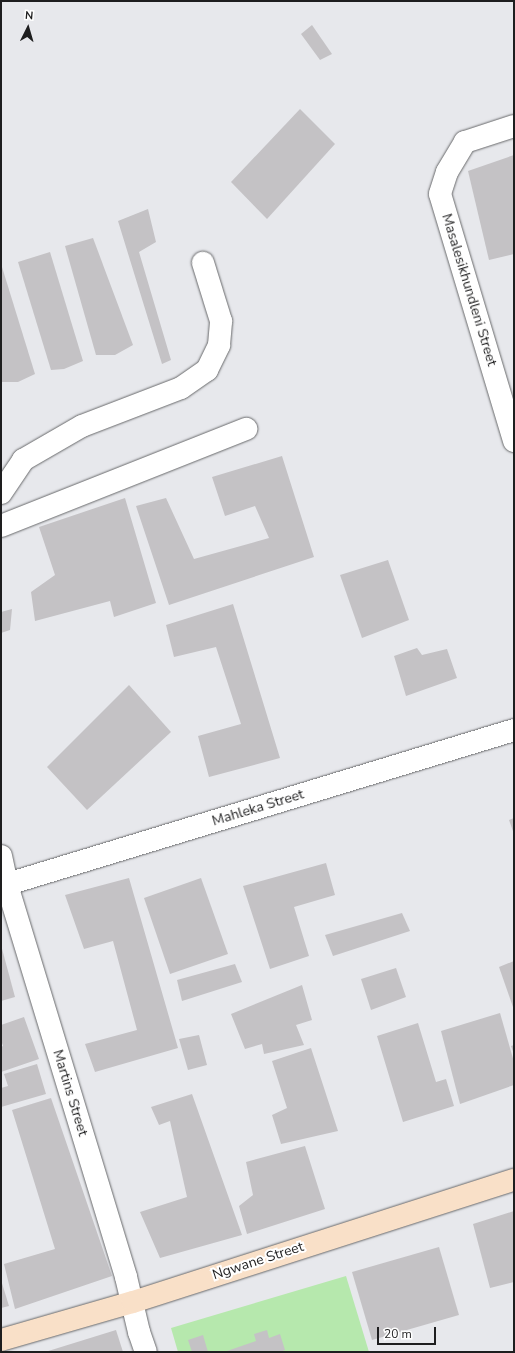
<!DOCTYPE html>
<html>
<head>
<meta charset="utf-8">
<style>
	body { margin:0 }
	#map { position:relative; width:515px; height:1353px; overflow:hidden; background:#e7e8ec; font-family:"Nunito Sans",sans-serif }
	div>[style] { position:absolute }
	.green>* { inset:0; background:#b6e8ad }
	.building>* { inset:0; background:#c4c2c5 }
	.roads { filter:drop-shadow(0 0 1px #68696b) drop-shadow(0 0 1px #68696b) }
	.minor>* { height:22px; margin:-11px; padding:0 11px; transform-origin:11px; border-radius:11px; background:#fff }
	.major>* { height:22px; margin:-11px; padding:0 11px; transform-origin:11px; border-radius:11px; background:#f9e0c8 }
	span { translate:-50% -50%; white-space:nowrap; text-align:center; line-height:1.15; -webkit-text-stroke:4px #fff; paint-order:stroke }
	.street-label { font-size:14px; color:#1e1e1f }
	.frame { position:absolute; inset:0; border:2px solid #1e1e1f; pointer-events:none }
	.north { position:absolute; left:8px; top:8px; width:40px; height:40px; -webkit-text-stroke:3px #fff; paint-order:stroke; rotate:5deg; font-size:11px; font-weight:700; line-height:16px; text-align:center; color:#1e1e1f }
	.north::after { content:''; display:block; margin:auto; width:14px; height:18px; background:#1e1e1f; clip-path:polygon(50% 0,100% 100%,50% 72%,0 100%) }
	.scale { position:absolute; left:377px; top:1327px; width:59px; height:18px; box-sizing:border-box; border:2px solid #1e1e1f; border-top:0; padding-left:5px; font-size:12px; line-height:14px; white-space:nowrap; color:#1e1e1f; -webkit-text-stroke:3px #fff; paint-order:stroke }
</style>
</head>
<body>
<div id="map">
	<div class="green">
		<i style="clip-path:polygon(346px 1276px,369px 1352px,178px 1352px,171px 1328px)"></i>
	</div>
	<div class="building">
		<i style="clip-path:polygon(312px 25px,332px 54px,320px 60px,301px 34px)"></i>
		<i style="clip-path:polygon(300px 109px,335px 144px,267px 219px,231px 182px)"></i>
		<i style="clip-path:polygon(514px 155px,514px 254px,489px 260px,468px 171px)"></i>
		<i style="clip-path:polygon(148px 209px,156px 242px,139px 252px,171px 360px,162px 364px,118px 221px)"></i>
		<i style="clip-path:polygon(93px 238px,133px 345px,115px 355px,96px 355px,65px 246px)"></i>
		<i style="clip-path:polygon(50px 252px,83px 361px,64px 369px,51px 370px,18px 262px)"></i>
		<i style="clip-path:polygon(1px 267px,2px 267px,35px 374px,18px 382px,1px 382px)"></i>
		<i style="clip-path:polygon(282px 456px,314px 557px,169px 605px,136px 506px,166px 498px,194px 559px,269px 538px,255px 506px,225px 516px,212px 477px)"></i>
		<i style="clip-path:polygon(125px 498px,156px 603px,114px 617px,110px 601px,35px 621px,31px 592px,55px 575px,39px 527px)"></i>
		<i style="clip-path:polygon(388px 560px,409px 620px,362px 638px,340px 575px)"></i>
		<i style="clip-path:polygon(233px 604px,280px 758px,209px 777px,198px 736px,241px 724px,216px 647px,174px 657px,166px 625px)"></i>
		<i style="clip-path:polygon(12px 609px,10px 630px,1px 633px,1px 612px)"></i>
		<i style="clip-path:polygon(417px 648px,422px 655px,447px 649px,457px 678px,406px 696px,394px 656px)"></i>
		<i style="clip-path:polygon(129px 685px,171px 732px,87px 810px,47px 767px)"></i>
		<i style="clip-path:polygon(514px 818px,514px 834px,509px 820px)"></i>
		<i style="clip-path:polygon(326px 863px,335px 895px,294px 907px,309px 956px,270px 969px,243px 886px)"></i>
		<i style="clip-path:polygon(129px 878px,178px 1048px,95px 1072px,85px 1044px,137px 1030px,113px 941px,84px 949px,65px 895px)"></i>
		<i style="clip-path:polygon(201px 878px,228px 954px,170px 974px,144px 898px)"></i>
		<i style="clip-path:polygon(402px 913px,410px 931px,333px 956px,325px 935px)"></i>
		<i style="clip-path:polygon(1px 945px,15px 997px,1px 1001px)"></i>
		<i style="clip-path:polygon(514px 961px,514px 1010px,499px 967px)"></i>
		<i style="clip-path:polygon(235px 964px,242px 982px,182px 1001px,177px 980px)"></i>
		<i style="clip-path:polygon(396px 968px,406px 997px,371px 1010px,361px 979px)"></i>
		<i style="clip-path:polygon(302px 985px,312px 1020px,296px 1025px,304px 1045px,264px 1054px,262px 1044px,245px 1049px,231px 1014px)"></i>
		<i style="clip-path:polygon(500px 1013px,514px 1062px,514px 1085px,460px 1104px,441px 1031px)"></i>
		<i style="clip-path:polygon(24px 1017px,39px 1059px,1px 1072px,1px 1047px,3px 1046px,1px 1040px,1px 1025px)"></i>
		<i style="clip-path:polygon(418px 1023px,436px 1082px,446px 1079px,454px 1106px,403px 1122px,377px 1036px)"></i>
		<i style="clip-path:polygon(199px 1035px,207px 1065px,188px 1070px,179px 1039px)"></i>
		<i style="clip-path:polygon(514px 1045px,514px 1054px,511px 1046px)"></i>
		<i style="clip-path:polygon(311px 1048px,338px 1131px,281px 1144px,272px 1115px,287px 1108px,272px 1061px)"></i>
		<i style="clip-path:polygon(37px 1064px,46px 1094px,1px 1107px,1px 1088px,8px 1086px,4px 1074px)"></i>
		<i style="clip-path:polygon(192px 1094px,242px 1235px,160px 1258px,140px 1212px,187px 1197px,170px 1121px,159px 1125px,151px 1107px)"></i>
		<i style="clip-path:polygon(51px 1098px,112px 1276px,15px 1309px,4px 1264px,55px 1249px,12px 1110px)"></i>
		<i style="clip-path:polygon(305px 1146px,325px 1209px,247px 1234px,239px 1206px,253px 1195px,246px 1162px)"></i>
		<i style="clip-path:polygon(514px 1211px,514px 1282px,490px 1288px,473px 1224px)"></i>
		<i style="clip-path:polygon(439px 1247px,459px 1315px,372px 1340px,352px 1272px)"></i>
		<i style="clip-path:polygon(1px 1280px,9px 1306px,1px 1308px)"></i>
		<i style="clip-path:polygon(116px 1330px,123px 1352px,45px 1352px)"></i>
		<i style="clip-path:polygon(267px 1330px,269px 1338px,280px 1334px,285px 1350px,280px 1352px,224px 1352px,256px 1341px,254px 1334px)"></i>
		<i style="clip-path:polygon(203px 1335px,208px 1352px,192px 1352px,188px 1340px)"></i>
	</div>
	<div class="roads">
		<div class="minor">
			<i style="left:514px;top:126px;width:52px;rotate:161.9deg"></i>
			<i style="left:465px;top:142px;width:35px;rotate:121deg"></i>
			<i style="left:447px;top:172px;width:23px;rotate:108deg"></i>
			<i style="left:440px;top:194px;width:258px;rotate:73.3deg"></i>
			<i style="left:1px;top:493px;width:40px;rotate:-56deg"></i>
			<i style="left:23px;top:460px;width:68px;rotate:-30deg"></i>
			<i style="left:82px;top:426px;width:106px;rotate:-21deg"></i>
			<i style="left:181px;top:388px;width:32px;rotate:-35deg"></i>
			<i style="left:207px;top:370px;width:28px;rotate:-64deg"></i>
			<i style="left:219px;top:345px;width:24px;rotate:-85deg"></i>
			<i style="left:221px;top:321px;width:61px;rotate:-107.2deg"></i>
			<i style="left:1px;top:526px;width:264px;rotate:-21.6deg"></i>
			<i style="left:1px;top:856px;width:30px;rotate:78deg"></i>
			<i style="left:7px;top:885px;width:410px;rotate:73.1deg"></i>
			<i style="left:126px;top:1277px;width:57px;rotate:76.7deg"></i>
			<i style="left:139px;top:1332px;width:21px;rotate:71deg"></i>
			<i style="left:1px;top:886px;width:536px;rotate:-16.91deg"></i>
		</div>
		<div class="major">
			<i style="left:1px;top:1340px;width:137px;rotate:-16.1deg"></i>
			<i style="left:133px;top:1302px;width:400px;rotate:-17.8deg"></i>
		</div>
	</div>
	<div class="street-label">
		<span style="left:469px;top:290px;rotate:73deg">Masalesikhundleni Street</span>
		<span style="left:258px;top:808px;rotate:-17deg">Mahleka Street</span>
		<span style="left:70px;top:1093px;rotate:73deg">Martins Street</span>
		<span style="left:258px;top:1261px;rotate:-18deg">Ngwane Street</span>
	</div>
	<div class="frame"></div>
	<div class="north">N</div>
	<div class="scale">20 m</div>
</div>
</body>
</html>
